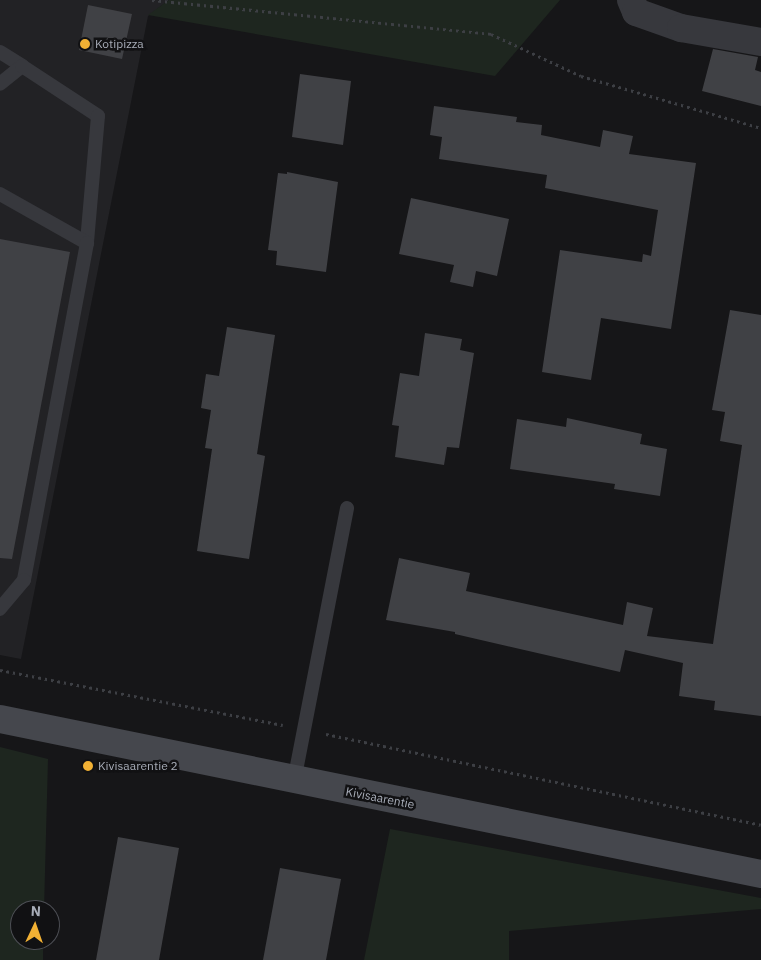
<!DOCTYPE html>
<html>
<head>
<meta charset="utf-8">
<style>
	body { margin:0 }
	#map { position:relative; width:761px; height:960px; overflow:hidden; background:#161618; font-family:"IBM Plex Sans",sans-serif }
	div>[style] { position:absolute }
	.built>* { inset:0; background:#222225 }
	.green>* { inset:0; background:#1e261f }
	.building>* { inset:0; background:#404145 }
	.path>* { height:3px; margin-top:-1.5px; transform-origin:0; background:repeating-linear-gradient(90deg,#3d3f44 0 2.5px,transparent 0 6.5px) }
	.lane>* { height:14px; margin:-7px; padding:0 7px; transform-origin:7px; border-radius:7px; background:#37383d }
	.street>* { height:28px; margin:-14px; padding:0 14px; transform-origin:14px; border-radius:14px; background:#37383d }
	.secondary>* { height:28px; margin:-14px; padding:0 14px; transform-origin:14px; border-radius:14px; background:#45474d }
	.dots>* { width:14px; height:14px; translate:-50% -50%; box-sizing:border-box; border:2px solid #111113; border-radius:50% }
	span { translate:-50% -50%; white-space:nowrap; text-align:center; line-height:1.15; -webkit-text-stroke:5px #111113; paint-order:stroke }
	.poi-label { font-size:12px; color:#a8adb8 }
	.left { translate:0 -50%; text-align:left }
	.street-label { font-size:12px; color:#a8adb8 }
	.north { position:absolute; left:10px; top:900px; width:50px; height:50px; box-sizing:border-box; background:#111113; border:1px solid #4d4f55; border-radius:50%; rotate:3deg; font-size:14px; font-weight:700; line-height:20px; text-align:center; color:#a8adb8 }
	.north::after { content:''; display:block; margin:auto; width:18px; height:22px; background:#f2b134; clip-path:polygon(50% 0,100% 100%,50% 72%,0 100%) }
</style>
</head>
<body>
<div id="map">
	<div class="built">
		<i style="clip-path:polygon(0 0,169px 0,148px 16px,21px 659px,0 655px)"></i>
	</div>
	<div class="green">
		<i style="clip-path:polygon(169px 0,560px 0,495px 76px,148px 15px)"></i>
		<i style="clip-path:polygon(0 747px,48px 759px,44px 910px,20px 910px,20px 940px,43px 940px,43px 960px,0 960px)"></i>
		<i style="clip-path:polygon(390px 829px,761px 898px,761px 909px,509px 931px,509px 960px,364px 960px)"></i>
	</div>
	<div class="building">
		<i style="clip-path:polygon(88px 5px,132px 14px,122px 59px,79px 50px)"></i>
		<i style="clip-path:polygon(713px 49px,758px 57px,755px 70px,761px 72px,761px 106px,702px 91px)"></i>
		<i style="clip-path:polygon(300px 74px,351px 81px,343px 145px,292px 137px)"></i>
		<i style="clip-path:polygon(434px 106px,517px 117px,516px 122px,542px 125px,541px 135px,600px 147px,603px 130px,633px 136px,629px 154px,696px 163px,671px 329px,601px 318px,591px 380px,542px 372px,560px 250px,642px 262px,643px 254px,651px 256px,658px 210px,545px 188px,547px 175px,439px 159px,442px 137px,430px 135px)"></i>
		<i style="clip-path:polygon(287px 172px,338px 182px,326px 272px,276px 265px,277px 251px,268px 250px,278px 173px,287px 174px)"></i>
		<i style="clip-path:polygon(411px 198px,509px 219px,497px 276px,476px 271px,473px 287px,450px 282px,454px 265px,399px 254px)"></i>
		<i style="clip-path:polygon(0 239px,70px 252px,12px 559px,0 558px)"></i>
		<i style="clip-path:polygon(730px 310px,761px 315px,761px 716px,714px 710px,715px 701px,679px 696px,683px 663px,625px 650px,620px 672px,455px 634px,455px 632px,386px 620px,399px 558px,470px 573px,466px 591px,623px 625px,627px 602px,653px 608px,647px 636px,713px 644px,742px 445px,720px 441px,725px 412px,712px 410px)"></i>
		<i style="clip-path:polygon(227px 327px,275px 335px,257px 454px,265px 456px,249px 559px,197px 551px,212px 449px,205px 448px,211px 410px,201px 408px,206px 374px,219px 376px)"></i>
		<i style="clip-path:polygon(425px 333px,462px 339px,460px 350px,474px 353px,459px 448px,447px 447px,444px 465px,395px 457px,399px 426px,392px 425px,400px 373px,419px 376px)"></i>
		<i style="clip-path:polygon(567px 418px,642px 434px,640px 444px,667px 449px,660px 496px,614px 489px,615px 484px,510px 469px,517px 419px,566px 427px)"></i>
		<i style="clip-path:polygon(118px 837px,179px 848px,159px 960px,96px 960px)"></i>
		<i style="clip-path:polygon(280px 868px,341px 879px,326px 960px,263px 960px)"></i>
	</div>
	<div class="path">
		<i style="left:152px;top:0;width:341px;rotate:5.7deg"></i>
		<i style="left:491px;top:34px;width:99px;rotate:25deg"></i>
		<i style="left:581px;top:76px;width:187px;rotate:16.1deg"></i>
		<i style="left:0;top:670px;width:288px;rotate:11deg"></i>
		<i style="left:326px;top:734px;width:444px;rotate:11.8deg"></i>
	</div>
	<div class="lane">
		<i style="left:0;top:52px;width:26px;rotate:32deg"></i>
		<i style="left:22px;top:66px;width:28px;rotate:141deg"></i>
		<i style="left:22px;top:66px;width:91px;rotate:33.3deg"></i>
		<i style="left:98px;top:116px;width:127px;rotate:95deg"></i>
		<i style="left:0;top:194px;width:100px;rotate:29.4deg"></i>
		<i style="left:87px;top:243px;width:343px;rotate:100.6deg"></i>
		<i style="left:24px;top:580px;width:38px;rotate:130deg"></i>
		<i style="left:294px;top:781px;width:278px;rotate:-79deg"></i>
	</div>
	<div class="street">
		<i style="left:631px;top:0;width:13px;rotate:67deg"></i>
		<i style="left:636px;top:12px;width:48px;rotate:19.6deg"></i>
		<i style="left:681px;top:28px;width:81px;rotate:9.9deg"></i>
	</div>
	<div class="secondary">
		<i style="left:0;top:719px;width:777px;rotate:11.51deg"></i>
	</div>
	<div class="dots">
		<i style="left:85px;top:44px;background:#f2b134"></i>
		<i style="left:88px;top:766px;background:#f2b134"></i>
	</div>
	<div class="poi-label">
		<span class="left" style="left:95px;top:44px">Kotipizza</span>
		<span class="left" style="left:98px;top:766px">Kivisaarentie 2</span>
	</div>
	<div class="street-label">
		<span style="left:380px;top:798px;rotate:11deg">Kivisaarentie</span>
	</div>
	<div class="north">N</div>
</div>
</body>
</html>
